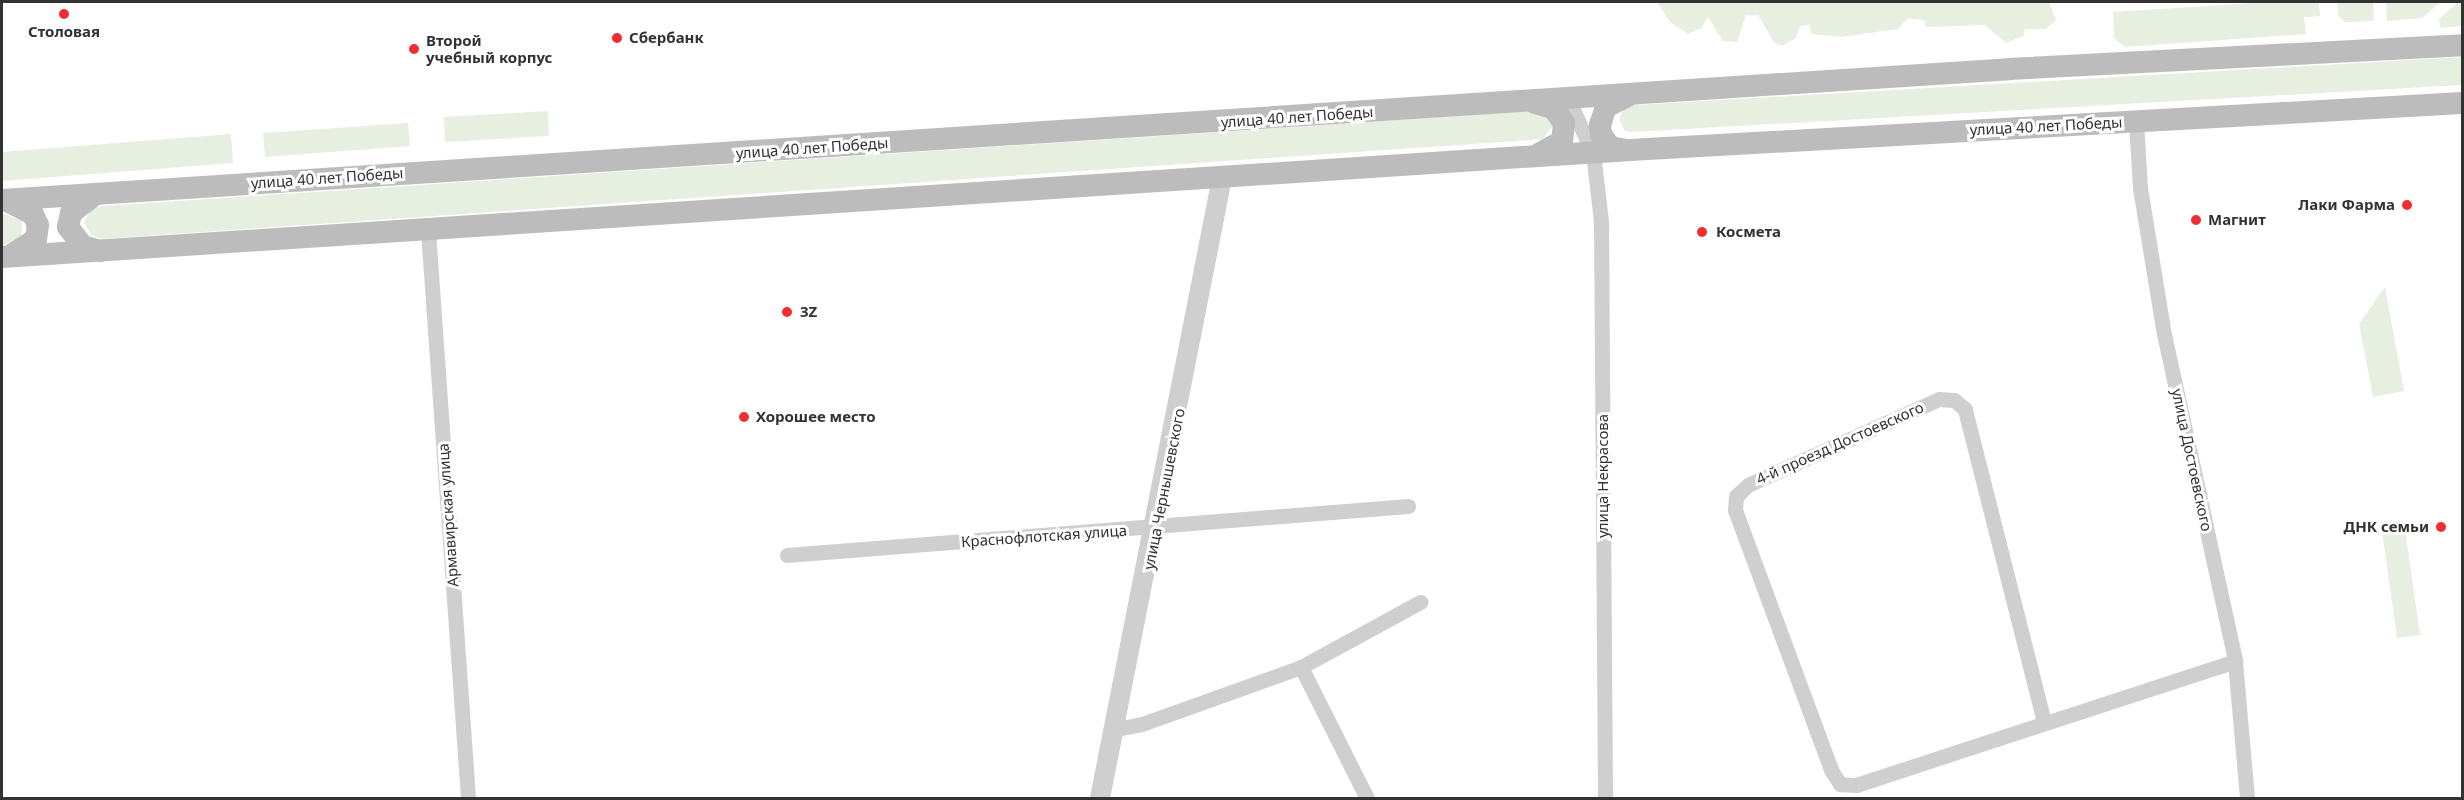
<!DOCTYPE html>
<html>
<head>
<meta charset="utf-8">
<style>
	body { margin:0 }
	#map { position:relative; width:2464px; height:800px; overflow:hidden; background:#fff; font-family:"Noto Sans",sans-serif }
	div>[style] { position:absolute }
	.green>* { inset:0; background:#e7efe0 }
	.minor>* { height:15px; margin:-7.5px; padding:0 7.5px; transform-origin:7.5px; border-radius:7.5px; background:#cfcfcf }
	.tertiary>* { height:20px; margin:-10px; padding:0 10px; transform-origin:10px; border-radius:10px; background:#cfcfcf }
	.secondary>* { height:22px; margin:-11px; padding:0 11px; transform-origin:11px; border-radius:11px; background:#bcbcbc }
	.dots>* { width:16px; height:16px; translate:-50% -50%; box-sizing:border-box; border:3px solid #fff; border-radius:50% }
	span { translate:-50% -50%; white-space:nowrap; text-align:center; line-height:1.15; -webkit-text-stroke:6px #fff; paint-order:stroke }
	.poi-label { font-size:15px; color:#323232; font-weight:700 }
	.left { translate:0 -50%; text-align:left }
	.right { translate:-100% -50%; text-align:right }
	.street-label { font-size:15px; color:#323232 }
	.frame { position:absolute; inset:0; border:3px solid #323232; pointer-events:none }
</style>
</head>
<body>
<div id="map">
	<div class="green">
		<i style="clip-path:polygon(1657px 2px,2049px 2px,2056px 20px,2046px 29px,2025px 29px,2023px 36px,2006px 43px,1985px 25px,1927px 27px,1923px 20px,1908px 18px,1898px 29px,1840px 37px,1812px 34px,1809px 25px,1800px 26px,1796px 38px,1782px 46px,1774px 42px,1758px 15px,1746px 15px,1737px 42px,1723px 41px,1708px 17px,1701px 28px,1688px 34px,1669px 21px)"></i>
		<i style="clip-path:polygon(2269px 2px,2319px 2px,2320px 16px,2304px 17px,2306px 34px,2125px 47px,2114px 38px,2113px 12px)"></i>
		<i style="clip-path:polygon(2337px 2px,2373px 2px,2374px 21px,2345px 22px,2339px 17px)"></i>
		<i style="clip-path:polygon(2386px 2px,2441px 2px,2422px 18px,2387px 21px)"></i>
		<i style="clip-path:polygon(2458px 2px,2462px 2px,2462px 26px,2440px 28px,2439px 19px)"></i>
		<i style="clip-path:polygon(2462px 57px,2462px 85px,1631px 132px,1625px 131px,1619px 120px,1623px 109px,1635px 105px)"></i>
		<i style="clip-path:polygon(548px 111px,549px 136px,445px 142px,444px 117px)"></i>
		<i style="clip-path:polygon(1534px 111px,1547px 114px,1553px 125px,1543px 139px,102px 239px,91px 235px,84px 222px,92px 209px,103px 206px)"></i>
		<i style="clip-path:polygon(408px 123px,410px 146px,265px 157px,263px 133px)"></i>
		<i style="clip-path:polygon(231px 134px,233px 163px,2px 181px,2px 152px)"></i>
		<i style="clip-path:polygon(2px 213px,22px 221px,21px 239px,11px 244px,2px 245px)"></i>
		<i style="clip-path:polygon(2385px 287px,2404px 391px,2373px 397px,2359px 324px)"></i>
		<i style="clip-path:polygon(2404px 521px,2420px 635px,2397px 638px,2381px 524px)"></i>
	</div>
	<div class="minor">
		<i style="left:1568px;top:99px;width:60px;rotate:65.2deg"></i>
		<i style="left:1593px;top:153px;width:68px;rotate:83.3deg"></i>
		<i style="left:1601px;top:221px;width:577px;rotate:89.6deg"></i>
		<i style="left:2136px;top:121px;width:67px;rotate:86.6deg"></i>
		<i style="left:2140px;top:188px;width:148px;rotate:80.7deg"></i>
		<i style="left:2164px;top:334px;width:335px;rotate:77.7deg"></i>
		<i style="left:2235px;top:661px;width:138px;rotate:85deg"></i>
		<i style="left:428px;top:231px;width:568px;rotate:85.96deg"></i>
		<i style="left:787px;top:555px;width:623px;rotate:-4.51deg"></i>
		<i style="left:1301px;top:667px;width:147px;rotate:63.3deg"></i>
		<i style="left:2044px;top:722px;width:323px;rotate:-104.2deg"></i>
		<i style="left:1965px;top:409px;width:14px;rotate:-141deg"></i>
		<i style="left:1954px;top:400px;width:15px;rotate:-176deg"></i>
		<i style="left:1939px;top:399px;width:209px;rotate:155.8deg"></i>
		<i style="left:1748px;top:485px;width:16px;rotate:137deg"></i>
		<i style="left:1736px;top:496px;width:14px;rotate:94deg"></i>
		<i style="left:1735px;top:510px;width:277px;rotate:69.7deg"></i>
		<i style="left:1831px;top:770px;width:17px;rotate:57deg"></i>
		<i style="left:1840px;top:784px;width:16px;rotate:4deg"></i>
		<i style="left:1856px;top:785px;width:399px;rotate:-18.1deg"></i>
		<i style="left:1116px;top:729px;width:26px;rotate:-11deg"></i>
		<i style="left:1142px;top:724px;width:169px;rotate:-19.7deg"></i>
		<i style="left:1301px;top:667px;width:136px;rotate:-28.6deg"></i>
	</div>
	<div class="tertiary">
		<i style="left:1100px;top:798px;width:632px;rotate:-78.87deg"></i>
	</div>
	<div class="secondary">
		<i style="left:1535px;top:103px;width:19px;rotate:16deg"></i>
		<i style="left:1553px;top:108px;width:19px;rotate:54deg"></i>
		<i style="left:1564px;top:123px;width:18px;rotate:96deg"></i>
		<i style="left:1562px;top:141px;width:26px;rotate:151deg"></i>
		<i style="left:1627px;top:150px;width:17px;rotate:-170deg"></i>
		<i style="left:1610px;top:147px;width:16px;rotate:-125deg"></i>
		<i style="left:1601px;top:134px;width:9px;rotate:-96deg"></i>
		<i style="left:1600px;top:125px;width:19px;rotate:-72deg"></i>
		<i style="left:1606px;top:107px;width:25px;rotate:-27deg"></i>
		<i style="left:96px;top:194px;width:31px;rotate:143deg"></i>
		<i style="left:71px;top:213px;width:14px;rotate:102deg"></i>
		<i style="left:68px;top:227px;width:24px;rotate:52deg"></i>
		<i style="left:83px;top:246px;width:18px;rotate:16deg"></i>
		<i style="left:2px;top:200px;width:2011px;rotate:-3.73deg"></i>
		<i style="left:2009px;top:69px;width:454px;rotate:-3deg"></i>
		<i style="left:5px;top:200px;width:31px;rotate:27deg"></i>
		<i style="left:33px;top:214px;width:12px;rotate:66deg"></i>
		<i style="left:38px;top:225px;width:14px;rotate:98deg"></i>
		<i style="left:36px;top:239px;width:31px;rotate:147deg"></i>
		<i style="left:2px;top:257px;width:1632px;rotate:-3.76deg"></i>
		<i style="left:1630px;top:150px;width:833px;rotate:-3.23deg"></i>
	</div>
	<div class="dots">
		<i style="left:64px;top:14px;background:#ef2d33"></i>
		<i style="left:617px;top:38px;background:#ef2d33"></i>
		<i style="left:414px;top:49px;background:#ef2d33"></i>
		<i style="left:2407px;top:205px;background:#ef2d33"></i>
		<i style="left:2196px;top:220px;background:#ef2d33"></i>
		<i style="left:1702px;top:232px;background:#ef2d33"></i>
		<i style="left:787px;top:312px;background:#ef2d33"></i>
		<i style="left:744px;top:417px;background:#ef2d33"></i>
		<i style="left:2441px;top:527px;background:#ef2d33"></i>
	</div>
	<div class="poi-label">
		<span style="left:64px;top:32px">Столовая</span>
		<span class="left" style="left:629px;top:38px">Сбербанк</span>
		<span class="left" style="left:426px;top:49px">Второй<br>учебный корпус</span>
		<span class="right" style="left:2395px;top:205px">Лаки Фарма</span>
		<span class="left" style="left:2208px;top:220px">Магнит</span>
		<span class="left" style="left:1716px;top:232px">Космета</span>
		<span class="left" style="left:800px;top:312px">3Z</span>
		<span class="left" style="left:756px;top:417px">Хорошее место</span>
		<span class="right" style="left:2429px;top:527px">ДНК семьи</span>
	</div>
	<div class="street-label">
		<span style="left:1297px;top:117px;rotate:-4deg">улица 40 лет Победы</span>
		<span style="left:2046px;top:126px;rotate:-3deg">улица 40 лет Победы</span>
		<span style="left:812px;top:148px;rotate:-4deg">улица 40 лет Победы</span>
		<span style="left:327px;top:178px;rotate:-4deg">улица 40 лет Победы</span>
		<span style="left:1840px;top:443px;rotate:-24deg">4-й проезд Достоевского</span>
		<span style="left:2192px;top:460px;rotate:78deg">улица Достоевского</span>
		<span style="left:1603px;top:476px;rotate:-90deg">улица Некрасова</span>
		<span style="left:1164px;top:489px;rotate:-79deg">улица Чернышевского</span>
		<span style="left:448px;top:515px;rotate:-94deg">Армавирская улица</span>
		<span style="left:1044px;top:536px;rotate:-4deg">Краснофлотская улица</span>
	</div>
	<div class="frame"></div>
</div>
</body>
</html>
